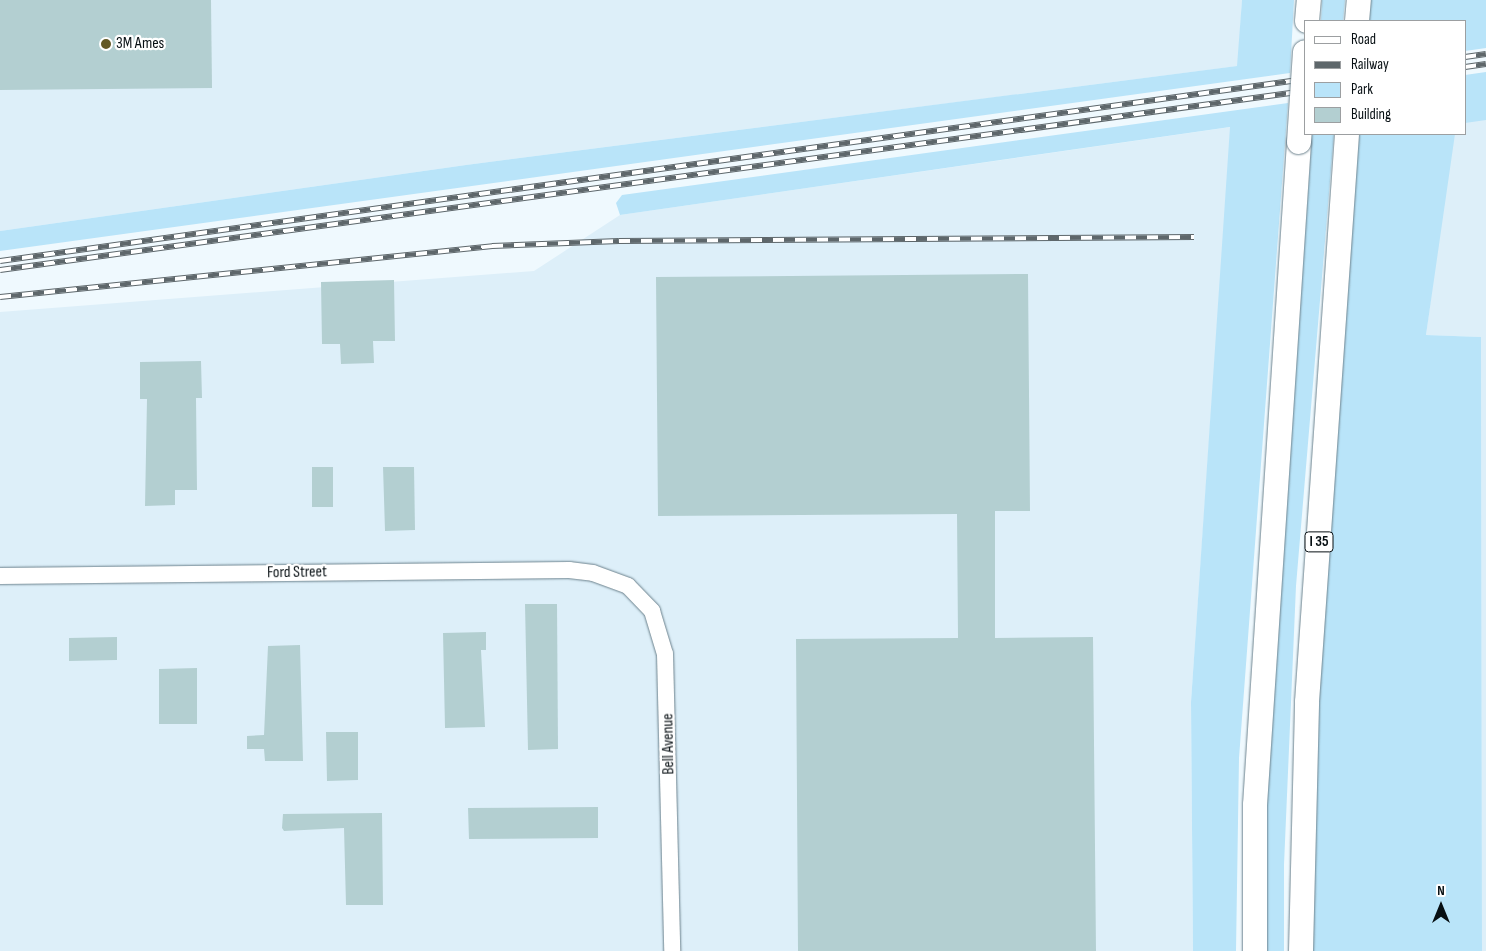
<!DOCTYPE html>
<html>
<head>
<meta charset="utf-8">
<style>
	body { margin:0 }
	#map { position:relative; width:1486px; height:951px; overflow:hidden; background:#eff9fe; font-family:"Sofia Sans Condensed",sans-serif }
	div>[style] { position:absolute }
	.built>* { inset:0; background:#ddeff9 }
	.green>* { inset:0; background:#b9e4f9 }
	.building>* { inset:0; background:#b3cfd1 }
	.roads { filter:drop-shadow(0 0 1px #6c828d) drop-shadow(0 0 1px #6c828d) }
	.minor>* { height:16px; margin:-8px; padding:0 8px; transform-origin:8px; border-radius:8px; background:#fff }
	.highway>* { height:24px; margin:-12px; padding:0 12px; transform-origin:12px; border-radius:12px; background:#fff }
	.rail>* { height:5.5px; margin-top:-2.75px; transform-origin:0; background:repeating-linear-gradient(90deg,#fff 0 11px,#5e676b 0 22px); box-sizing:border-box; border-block:1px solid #5e676b }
	.bridges { filter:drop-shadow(0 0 1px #6c828d) drop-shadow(0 0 1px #6c828d) }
	.highway-bridge>* { height:24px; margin:-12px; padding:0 12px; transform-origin:12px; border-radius:12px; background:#fff }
	.dots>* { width:14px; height:14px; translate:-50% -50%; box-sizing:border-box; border:2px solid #fff; border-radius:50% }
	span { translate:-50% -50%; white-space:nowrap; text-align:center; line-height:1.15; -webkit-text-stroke:4.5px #fff; paint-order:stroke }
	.shield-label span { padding:1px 4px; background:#fff; border:1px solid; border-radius:4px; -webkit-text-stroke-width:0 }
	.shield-label { font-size:15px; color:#070f13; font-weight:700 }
	.poi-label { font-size:16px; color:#070f13 }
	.left { translate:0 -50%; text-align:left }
	.street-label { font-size:16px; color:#070f13 }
	.legend { position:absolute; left:1304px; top:20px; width:162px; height:115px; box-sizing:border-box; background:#fff; border:1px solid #9c9fa1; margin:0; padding:6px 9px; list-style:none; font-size:15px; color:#070f13 }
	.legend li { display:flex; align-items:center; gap:10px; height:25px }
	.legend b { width:25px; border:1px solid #9c9fa1 }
	.north { position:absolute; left:1416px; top:881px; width:50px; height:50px; -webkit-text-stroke:4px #fff; paint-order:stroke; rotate:0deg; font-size:14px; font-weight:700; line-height:20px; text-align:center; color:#070f13 }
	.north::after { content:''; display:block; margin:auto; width:18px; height:22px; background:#070f13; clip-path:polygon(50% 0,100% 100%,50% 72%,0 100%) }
</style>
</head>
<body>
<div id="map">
	<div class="built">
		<i style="clip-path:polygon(0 0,1242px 0,1238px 66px,466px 165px,0 231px)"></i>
		<i style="clip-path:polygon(1486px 108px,1486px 951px,1482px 951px,1481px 337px,1426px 335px,1445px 189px,1441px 134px,1465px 134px,1465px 111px)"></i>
		<i style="clip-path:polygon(1231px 127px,1191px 702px,1193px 951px,0 951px,0 312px,534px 271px,620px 215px)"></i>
	</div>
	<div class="green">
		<i style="clip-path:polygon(1242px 0,1294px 0,1290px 73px,0 251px,0 231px,466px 165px,1237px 66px)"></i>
		<i style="clip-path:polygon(1322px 0,1345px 0,1343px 21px,1321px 21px)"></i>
		<i style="clip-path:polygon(1371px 0,1486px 0,1486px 48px,1465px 51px,1465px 21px,1369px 21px)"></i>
		<i style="clip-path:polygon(1486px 72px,1486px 120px,1465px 123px,1465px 75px)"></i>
		<i style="clip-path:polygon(1288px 103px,1239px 758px,1236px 951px,1193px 951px,1191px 702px,1230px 127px,620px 215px,616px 203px,622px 195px)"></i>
		<i style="clip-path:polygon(1312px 134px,1334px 134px,1296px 586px,1284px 865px,1284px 951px,1266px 951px,1264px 820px)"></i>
		<i style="clip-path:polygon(1359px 134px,1455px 134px,1426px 335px,1481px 337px,1482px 951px,1313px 951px,1312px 836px,1317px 703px)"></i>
	</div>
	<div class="building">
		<i style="clip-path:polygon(0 0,211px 0,212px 88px,0 90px)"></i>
		<i style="clip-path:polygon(1028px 274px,1030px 511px,995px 511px,995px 638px,1093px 637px,1096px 951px,798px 951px,796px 639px,958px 638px,957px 514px,658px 516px,656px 277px)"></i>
		<i style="clip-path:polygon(394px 280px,395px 341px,373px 341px,374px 363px,341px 364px,340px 344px,322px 344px,321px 282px)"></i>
		<i style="clip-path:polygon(201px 361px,202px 398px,196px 398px,197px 490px,175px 490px,175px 505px,145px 506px,147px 399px,140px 399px,140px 362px)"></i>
		<i style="clip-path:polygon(312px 467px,333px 467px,333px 507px,312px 507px)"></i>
		<i style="clip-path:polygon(383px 467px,414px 467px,415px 530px,385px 531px)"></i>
		<i style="clip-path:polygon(525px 604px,557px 604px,558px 749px,528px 750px)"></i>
		<i style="clip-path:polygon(486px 632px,486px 650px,481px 650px,485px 727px,445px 728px,443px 633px)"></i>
		<i style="clip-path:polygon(117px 637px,117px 660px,69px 661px,69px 638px)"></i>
		<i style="clip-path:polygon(300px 645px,303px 761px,265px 761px,264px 749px,247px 749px,247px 736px,264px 735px,268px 646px)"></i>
		<i style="clip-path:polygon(197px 668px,197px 724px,159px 724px,159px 669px)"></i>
		<i style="clip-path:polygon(326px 732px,358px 732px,358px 780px,327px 781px)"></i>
		<i style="clip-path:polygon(598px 807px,598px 838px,469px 839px,468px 808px)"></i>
		<i style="clip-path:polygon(382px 813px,383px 905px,346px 905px,344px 828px,284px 831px,282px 828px,283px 814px)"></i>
	</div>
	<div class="roads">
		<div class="minor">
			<i style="left:0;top:576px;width:569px;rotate:-0.6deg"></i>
			<i style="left:569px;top:570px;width:24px;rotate:7deg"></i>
			<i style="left:593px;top:573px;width:37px;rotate:20deg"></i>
			<i style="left:628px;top:586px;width:35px;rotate:46deg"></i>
			<i style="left:652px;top:611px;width:45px;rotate:73.2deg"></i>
			<i style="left:665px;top:654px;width:297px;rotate:88.6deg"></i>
		</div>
		<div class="highway">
			<i style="left:1307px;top:21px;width:21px;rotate:-85deg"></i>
			<i style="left:1357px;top:21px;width:21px;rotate:-85deg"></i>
			<i style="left:1255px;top:951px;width:146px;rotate:-90deg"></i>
			<i style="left:1255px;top:805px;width:664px;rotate:-86.2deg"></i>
			<i style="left:1301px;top:951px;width:249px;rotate:-88.6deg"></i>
			<i style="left:1307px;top:702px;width:569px;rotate:-85.97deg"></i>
		</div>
	</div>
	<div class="rail">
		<i style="left:1465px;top:57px;width:21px;rotate:-8deg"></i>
		<i style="left:1465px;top:67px;width:21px;rotate:-8deg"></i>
		<i style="left:0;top:261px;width:1318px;rotate:-7.94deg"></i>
		<i style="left:0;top:270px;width:1317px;rotate:-7.81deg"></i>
		<i style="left:0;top:297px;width:495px;rotate:-5.9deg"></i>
		<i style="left:492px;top:246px;width:127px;rotate:-2.3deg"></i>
		<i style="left:619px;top:241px;width:575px;rotate:-0.4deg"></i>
	</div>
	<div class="bridges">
		<div class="highway-bridge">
			<i style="left:1299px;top:142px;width:90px;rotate:-86.2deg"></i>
		</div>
	</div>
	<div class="dots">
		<i style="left:106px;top:44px;background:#645925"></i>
	</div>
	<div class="shield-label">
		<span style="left:1319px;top:542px">I 35</span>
	</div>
	<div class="poi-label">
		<span class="left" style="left:116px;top:44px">3M Ames</span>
	</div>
	<div class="street-label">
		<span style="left:297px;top:573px;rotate:-1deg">Ford Street</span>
		<span style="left:669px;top:744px;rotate:-91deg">Bell Avenue</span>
	</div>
	<ul class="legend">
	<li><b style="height:6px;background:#fff"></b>Road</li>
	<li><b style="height:6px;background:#5e676b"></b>Railway</li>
	<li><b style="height:14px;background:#b9e4f9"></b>Park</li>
	<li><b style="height:14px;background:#b3cfd1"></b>Building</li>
	</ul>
	<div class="north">N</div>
</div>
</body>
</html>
